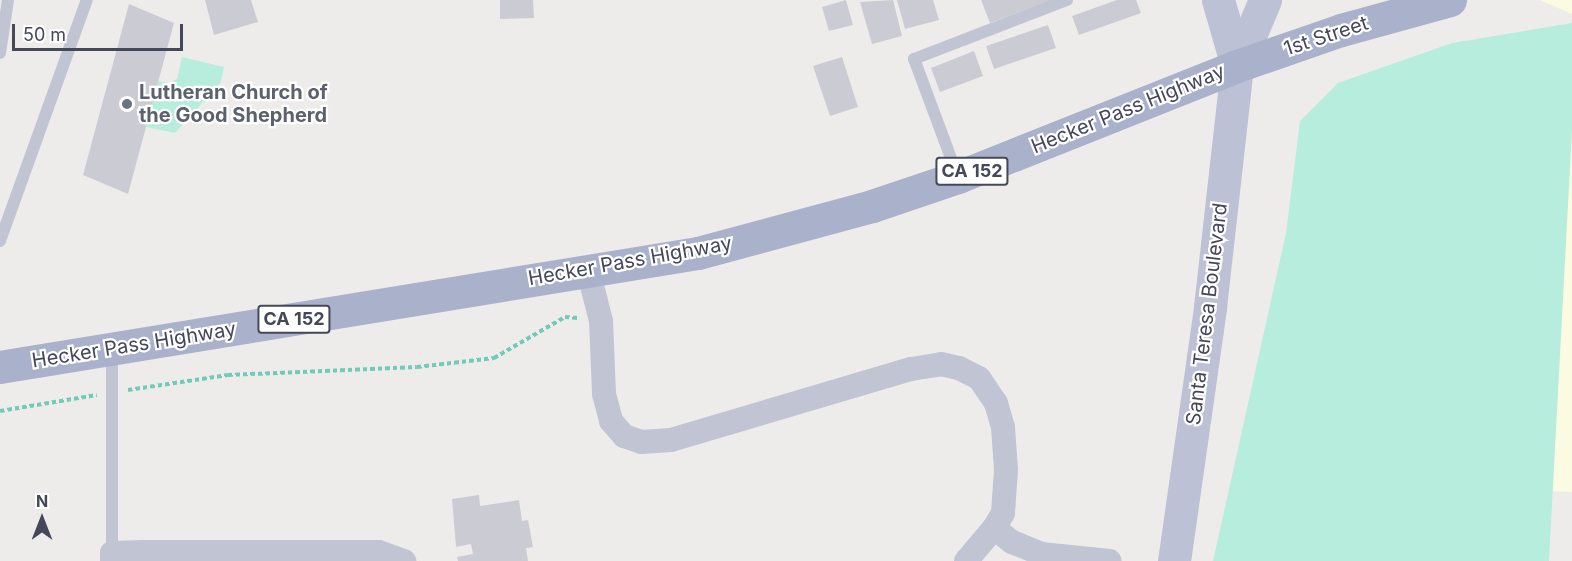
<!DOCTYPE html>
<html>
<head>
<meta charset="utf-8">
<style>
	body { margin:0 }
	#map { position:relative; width:1572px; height:561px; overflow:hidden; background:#eeeceb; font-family:Inter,sans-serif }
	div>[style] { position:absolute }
	.commercial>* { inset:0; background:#fbfbe2 }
	.green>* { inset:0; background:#b7eddd }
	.building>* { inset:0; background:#cbccd3 }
	.path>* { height:4px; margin-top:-2px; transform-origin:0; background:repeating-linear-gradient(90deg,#70cbb9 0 4.5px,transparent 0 7.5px) }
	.service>* { height:12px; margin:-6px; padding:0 6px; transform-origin:6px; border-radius:6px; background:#c1c5d3 }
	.minor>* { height:24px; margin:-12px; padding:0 12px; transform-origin:12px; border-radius:12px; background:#c1c5d3 }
	.secondary>* { height:33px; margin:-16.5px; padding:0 16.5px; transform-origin:16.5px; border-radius:16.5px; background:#bdc1d5 }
	.primary>* { height:33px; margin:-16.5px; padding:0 16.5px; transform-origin:16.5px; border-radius:16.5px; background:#aab1cb }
	.dots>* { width:16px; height:16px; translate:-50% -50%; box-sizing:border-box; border:3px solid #fff; border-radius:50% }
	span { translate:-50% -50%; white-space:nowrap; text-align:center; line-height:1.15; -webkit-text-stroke:4.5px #fff; paint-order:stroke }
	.shield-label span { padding:2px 4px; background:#fff; border:2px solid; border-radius:4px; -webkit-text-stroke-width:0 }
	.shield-label { font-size:18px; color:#444858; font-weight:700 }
	.street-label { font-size:20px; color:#444858 }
	.worship-label { font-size:20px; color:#5b616d; font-weight:700 }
	.left { translate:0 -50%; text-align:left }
	.north { position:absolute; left:12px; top:489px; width:60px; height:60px; -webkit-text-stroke:4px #fff; paint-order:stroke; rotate:0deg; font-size:16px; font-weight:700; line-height:24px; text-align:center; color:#444858 }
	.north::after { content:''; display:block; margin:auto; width:21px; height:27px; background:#444858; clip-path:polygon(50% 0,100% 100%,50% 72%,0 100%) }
	.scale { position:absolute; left:12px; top:24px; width:171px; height:27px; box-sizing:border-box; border:3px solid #444858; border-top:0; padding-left:8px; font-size:18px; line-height:21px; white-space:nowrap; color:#444858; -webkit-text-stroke:4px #fff; paint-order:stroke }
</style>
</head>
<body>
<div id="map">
	<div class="commercial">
		<i style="clip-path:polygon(1540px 0,1572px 0,1572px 14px)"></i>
		<i style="clip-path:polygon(1572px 105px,1572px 492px,1550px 491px)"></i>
	</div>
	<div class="green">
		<i style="clip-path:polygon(1572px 23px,1572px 130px,1549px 561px,1213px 561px,1286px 233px,1300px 121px,1338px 83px,1452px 43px)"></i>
		<i style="clip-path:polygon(182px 57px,224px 67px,221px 82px,175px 133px,146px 127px,158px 81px,168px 83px,177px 79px)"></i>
	</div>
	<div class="building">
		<i style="clip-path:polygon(205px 0,251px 0,258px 22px,214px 35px)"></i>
		<i style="clip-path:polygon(500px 0,533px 0,534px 18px,500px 19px)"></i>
		<i style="clip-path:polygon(846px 0,853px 25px,829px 31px,822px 7px)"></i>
		<i style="clip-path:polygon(893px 0,902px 36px,872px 44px,860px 2px)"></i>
		<i style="clip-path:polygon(897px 0,933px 0,939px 20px,905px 29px)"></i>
		<i style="clip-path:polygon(981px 0,1052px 0,990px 23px)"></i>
		<i style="clip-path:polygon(1117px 0,1136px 0,1141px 13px,1079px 35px,1072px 16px)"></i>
		<i style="clip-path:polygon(129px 4px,174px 23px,128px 194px,83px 175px)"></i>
		<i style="clip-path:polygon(1048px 25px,1056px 48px,994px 69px,986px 46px)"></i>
		<i style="clip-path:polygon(974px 51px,983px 76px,940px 92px,931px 68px)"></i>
		<i style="clip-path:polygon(842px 57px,858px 107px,830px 116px,813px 66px)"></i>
		<i style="clip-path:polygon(479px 495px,480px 506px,519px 500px,522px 521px,528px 520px,533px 547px,526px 548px,528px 561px,458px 561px,457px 557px,473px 554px,471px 544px,456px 547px,452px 499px)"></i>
	</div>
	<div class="path">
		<i style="left:128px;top:390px;width:101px;rotate:-8.5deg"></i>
		<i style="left:228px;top:375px;width:189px;rotate:-2.4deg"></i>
		<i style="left:417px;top:367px;width:78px;rotate:-6.7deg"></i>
		<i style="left:494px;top:358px;width:82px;rotate:-30deg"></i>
		<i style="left:565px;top:317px;width:13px;rotate:4deg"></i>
		<i style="left:0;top:411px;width:98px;rotate:-9.4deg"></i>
	</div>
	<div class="service">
		<i style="left:0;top:53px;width:54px;rotate:-81.4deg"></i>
		<i style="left:958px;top:177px;width:126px;rotate:-110.4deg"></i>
		<i style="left:914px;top:59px;width:164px;rotate:-21.1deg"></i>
		<i style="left:0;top:241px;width:256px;rotate:-70.2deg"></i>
		<i style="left:112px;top:553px;width:202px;rotate:-90deg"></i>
	</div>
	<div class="minor">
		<i style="left:588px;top:270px;width:53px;rotate:75.7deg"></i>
		<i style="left:601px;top:321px;width:73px;rotate:87.6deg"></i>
		<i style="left:604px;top:394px;width:28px;rotate:75deg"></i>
		<i style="left:611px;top:421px;width:20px;rotate:49deg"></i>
		<i style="left:624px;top:436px;width:18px;rotate:19deg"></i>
		<i style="left:641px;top:442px;width:30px;rotate:-4deg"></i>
		<i style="left:671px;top:440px;width:250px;rotate:-16.5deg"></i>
		<i style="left:911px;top:369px;width:30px;rotate:-9deg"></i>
		<i style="left:941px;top:364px;width:18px;rotate:13deg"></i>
		<i style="left:959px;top:368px;width:22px;rotate:27deg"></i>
		<i style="left:979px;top:378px;width:30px;rotate:56deg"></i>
		<i style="left:996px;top:403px;width:25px;rotate:74deg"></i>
		<i style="left:1003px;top:427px;width:43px;rotate:86deg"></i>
		<i style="left:1006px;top:470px;width:43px;rotate:94deg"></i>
		<i style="left:1003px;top:513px;width:17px;rotate:121deg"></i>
		<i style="left:994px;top:528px;width:23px;rotate:38deg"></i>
		<i style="left:1012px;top:542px;width:31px;rotate:22deg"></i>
		<i style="left:1041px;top:554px;width:69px;rotate:5.8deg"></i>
		<i style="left:112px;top:561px;width:8px;rotate:-90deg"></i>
		<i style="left:112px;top:553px;width:31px;rotate:-2deg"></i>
		<i style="left:143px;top:552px;width:236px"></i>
		<i style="left:379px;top:552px;width:27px;rotate:20deg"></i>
		<i style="left:966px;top:561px;width:43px;rotate:-49.7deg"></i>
	</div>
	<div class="secondary">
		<i style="left:1218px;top:0;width:69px;rotate:73.9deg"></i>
		<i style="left:1174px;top:561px;width:257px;rotate:-81.9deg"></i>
		<i style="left:1210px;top:307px;width:243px;rotate:-83.6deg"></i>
		<i style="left:1237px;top:66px;width:72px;rotate:-67deg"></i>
	</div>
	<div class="primary">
		<i style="left:0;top:367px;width:707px;rotate:-9.28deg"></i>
		<i style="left:698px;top:253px;width:180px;rotate:-15.1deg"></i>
		<i style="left:872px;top:206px;width:91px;rotate:-18.6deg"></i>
		<i style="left:958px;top:177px;width:300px;rotate:-21.7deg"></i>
		<i style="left:1237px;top:66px;width:110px;rotate:-19.1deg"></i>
		<i style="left:1341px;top:30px;width:113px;rotate:-15.4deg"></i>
	</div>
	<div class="dots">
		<i style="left:127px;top:104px;background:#6b7280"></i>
	</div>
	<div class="shield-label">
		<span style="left:972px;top:171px">CA 152</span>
		<span style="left:294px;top:319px">CA 152</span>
	</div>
	<div class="street-label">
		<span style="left:1326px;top:36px;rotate:-18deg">1st Street</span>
		<span style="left:1128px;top:109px;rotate:-22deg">Hecker Pass Highway</span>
		<span style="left:630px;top:261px;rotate:-10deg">Hecker Pass Highway</span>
		<span style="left:1207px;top:314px;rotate:-83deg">Santa Teresa Boulevard</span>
		<span style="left:134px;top:345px;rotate:-9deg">Hecker Pass Highway</span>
	</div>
	<div class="worship-label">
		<span class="left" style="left:139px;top:104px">Lutheran Church of<br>the Good Shepherd</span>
	</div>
	<div class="north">N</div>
	<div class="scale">50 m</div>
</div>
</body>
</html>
